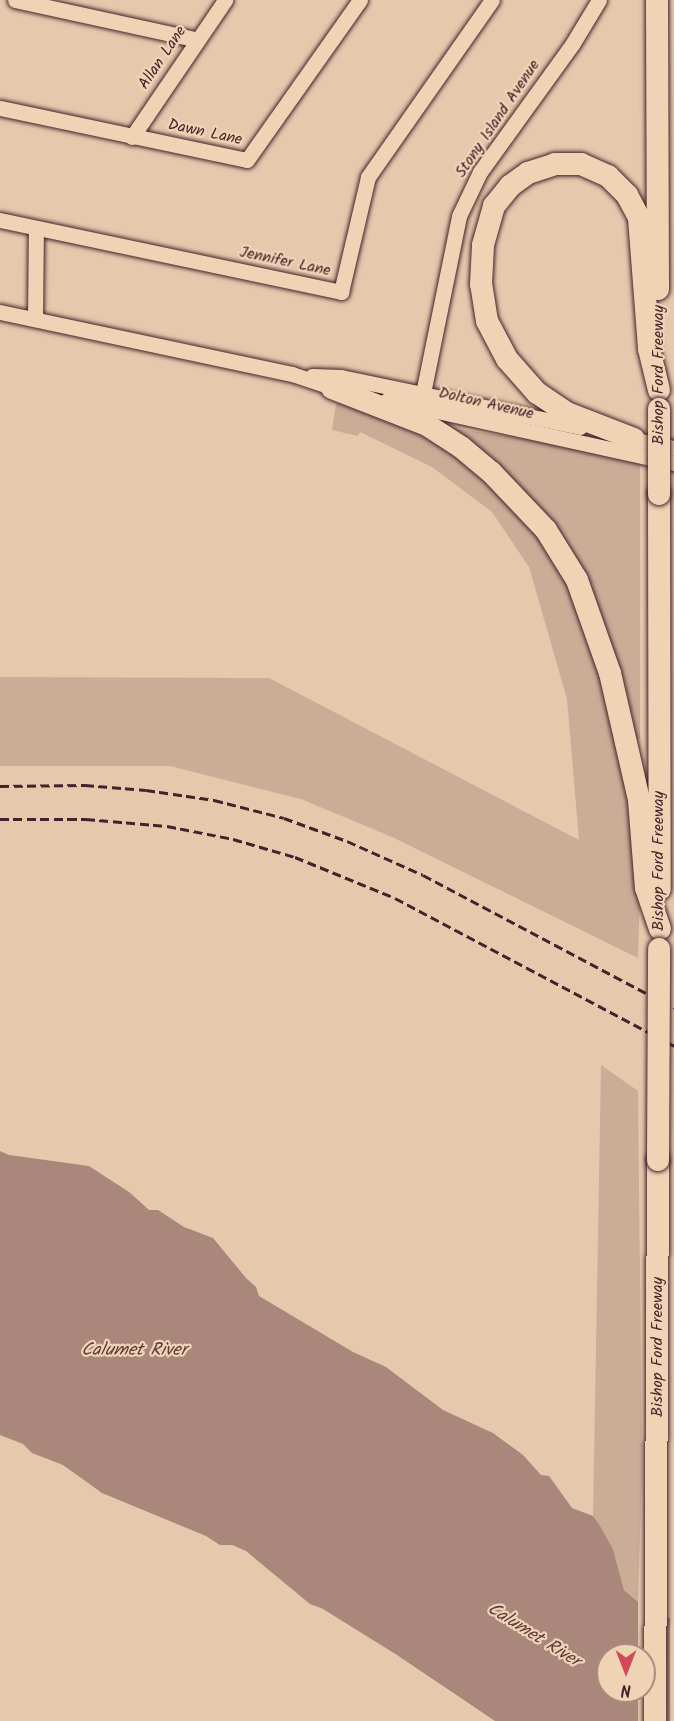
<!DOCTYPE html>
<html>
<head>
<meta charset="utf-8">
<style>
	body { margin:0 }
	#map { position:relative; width:674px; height:1721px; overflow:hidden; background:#e4c9ad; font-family:Kalam,sans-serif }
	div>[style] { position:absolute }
	.green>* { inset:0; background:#caad97 }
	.water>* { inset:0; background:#a9887b }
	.pier>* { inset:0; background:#e4c9ad }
	.roads { filter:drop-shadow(0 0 2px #4a1f2b) drop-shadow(0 0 2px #4a1f2b) }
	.minor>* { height:15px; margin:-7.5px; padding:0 7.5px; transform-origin:7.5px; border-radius:7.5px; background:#eed4b5 }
	.highway>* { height:22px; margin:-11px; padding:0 11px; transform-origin:11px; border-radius:11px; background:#eed4b5 }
	.rail>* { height:3px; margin-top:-1.5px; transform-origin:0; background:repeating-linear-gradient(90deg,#4a1f2b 0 9px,transparent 0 13.5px) }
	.bridges { filter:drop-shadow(0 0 2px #4a1f2b) drop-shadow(0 0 2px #4a1f2b) }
	.highway-bridge>* { height:22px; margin:-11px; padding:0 11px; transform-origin:11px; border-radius:11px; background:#eed4b5 }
	span { translate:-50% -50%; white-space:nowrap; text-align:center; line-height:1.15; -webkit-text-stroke:4.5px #eed4b5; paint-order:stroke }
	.street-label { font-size:16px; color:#4a1f2b }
	.water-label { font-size:18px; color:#62393f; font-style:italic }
	.north { position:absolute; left:596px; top:1643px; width:60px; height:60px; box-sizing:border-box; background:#eed4b5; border:2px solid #ac8c7e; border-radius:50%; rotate:180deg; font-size:16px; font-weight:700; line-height:24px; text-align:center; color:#4a1f2b }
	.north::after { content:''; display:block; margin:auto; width:21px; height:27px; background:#d1495b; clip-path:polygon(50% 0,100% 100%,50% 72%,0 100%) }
</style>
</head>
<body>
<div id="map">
	<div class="green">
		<i style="clip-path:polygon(341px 399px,418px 430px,477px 469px,535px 530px,572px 591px,587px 628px,625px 767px,640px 891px,638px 958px,392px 837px,301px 799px,170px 766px,0 766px,0 677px,269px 678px,579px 840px,567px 699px,529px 567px,492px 512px,432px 467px,360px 432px,358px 436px,332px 430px,336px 404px)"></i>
		<i style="clip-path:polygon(452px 428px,548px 442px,640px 463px,640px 739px,636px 739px,596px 605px,451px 431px)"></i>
		<i style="clip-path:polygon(601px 1065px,638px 1091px,642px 1469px,638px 1602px,624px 1590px,613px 1549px,593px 1516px)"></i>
	</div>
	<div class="water">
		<i style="clip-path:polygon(evenodd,0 1151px,9px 1155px,89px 1166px,129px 1192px,149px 1210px,158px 1210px,184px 1227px,213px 1238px,246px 1278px,256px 1287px,259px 1296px,353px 1352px,386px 1367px,443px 1410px,493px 1433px,523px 1455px,541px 1475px,549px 1476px,572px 1508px,593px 1516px,600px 1526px,613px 1549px,624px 1590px,638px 1602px,638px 1610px,663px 1618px,674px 1618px,674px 1721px,495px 1721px,397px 1655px,323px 1609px,310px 1604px,246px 1551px,232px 1545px,220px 1545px,206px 1536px,102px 1493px,63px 1465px,32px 1453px,23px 1444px,0 1435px,0 1151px,608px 1655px,644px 1655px,644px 1691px,608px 1691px,608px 1655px)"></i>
	</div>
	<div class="pier">
		<i style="clip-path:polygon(638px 1599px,641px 1601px,641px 1609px,645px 1611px,666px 1615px,667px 1721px,638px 1721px,638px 1691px,644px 1691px,644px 1655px,638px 1655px)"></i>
		<i style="clip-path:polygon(670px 1615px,674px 1615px,674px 1721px,670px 1721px)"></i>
	</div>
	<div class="roads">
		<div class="minor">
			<i style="left:15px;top:0;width:187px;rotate:12.3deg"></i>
			<i style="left:0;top:108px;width:252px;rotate:11.9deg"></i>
			<i style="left:247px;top:160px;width:196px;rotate:-54.8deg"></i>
			<i style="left:132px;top:137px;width:166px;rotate:-55.8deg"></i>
			<i style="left:0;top:220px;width:349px;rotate:11.9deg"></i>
			<i style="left:341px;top:292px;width:118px;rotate:-76.8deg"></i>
			<i style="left:368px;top:177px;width:216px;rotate:-55deg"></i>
			<i style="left:0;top:312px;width:299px;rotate:12deg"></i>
			<i style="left:292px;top:374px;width:51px;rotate:18.4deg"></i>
			<i style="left:35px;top:319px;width:90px;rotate:-89.4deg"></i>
			<i style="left:312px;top:376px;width:29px;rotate:2deg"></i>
			<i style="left:341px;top:377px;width:244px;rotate:11.8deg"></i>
			<i style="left:387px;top:400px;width:294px;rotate:12.4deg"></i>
			<i style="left:420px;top:408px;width:196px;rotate:-78.5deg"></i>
			<i style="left:459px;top:216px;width:49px;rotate:-64.5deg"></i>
			<i style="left:480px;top:172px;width:159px;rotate:-54.2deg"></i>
			<i style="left:573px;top:43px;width:50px;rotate:-58.8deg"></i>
			<i style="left:627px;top:438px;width:48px;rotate:12deg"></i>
		</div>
		<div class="highway">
			<i style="left:657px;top:0;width:289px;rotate:89.8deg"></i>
			<i style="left:332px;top:388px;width:102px;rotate:21.3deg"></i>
			<i style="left:427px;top:425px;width:40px;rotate:32.9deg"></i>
			<i style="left:461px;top:447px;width:39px;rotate:40deg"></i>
			<i style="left:491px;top:472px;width:80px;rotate:46.5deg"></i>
			<i style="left:546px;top:530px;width:59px;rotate:58.2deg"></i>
			<i style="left:577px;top:580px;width:99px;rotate:70.5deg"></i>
			<i style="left:610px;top:673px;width:130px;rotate:77.1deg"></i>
			<i style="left:639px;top:800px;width:88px;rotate:85.5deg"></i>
			<i style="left:646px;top:888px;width:43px;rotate:71.1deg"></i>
			<i style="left:634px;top:439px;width:72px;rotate:-158.8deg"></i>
			<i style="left:567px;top:413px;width:36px;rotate:-146deg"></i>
			<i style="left:537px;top:393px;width:45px;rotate:-131.4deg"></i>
			<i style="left:507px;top:359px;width:43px;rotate:-117.8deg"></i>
			<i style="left:487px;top:321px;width:37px;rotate:-99deg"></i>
			<i style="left:481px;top:284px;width:39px;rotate:-87deg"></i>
			<i style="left:483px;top:245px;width:41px;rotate:-74.2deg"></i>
			<i style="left:494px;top:206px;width:26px;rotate:-51deg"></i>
			<i style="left:510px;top:186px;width:22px;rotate:-36deg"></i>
			<i style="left:528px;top:173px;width:28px;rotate:-18deg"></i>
			<i style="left:555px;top:164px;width:26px"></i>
			<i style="left:581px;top:164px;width:30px;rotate:24deg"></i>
			<i style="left:608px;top:176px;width:27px;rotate:45deg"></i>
			<i style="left:627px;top:195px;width:26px;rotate:62deg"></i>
			<i style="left:639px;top:218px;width:131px;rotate:85.6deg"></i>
			<i style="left:649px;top:349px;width:42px;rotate:76.3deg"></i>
			<i style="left:659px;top:494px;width:395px;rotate:89.9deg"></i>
			<i style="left:655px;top:1721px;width:561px;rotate:-89.69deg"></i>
		</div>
	</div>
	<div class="rail">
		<i style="left:0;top:786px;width:85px;rotate:-0.7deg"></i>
		<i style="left:85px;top:785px;width:61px;rotate:4.7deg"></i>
		<i style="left:146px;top:790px;width:69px;rotate:8.4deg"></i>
		<i style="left:214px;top:800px;width:72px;rotate:14.4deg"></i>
		<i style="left:284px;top:818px;width:67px;rotate:20.1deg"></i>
		<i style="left:347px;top:841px;width:83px;rotate:24.1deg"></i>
		<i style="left:423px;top:875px;width:284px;rotate:27.9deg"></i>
		<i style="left:0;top:819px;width:86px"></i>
		<i style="left:86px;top:819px;width:81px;rotate:4.9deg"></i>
		<i style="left:167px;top:826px;width:67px;rotate:11.1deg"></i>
		<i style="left:233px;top:839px;width:65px;rotate:16.2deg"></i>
		<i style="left:295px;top:857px;width:108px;rotate:22.3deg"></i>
		<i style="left:395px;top:898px;width:316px;rotate:27.9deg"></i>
	</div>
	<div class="bridges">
		<div class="highway-bridge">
			<i style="left:659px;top:409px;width:85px;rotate:90deg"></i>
			<i style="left:658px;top:1160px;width:211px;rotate:-89.7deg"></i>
		</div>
	</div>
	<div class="street-label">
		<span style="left:163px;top:58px;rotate:-56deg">Allan Lane</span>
		<span style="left:498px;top:119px;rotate:-56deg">Stony Island Avenue</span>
		<span style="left:205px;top:133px;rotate:12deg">Dawn Lane</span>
		<span style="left:285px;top:262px;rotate:12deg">Jennifer Lane</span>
		<span style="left:659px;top:375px;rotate:-90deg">Bishop Ford Freeway</span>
		<span style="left:486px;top:404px;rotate:13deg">Dolton Avenue</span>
		<span style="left:659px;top:861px;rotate:-90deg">Bishop Ford Freeway</span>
		<span style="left:658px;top:1347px;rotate:-90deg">Bishop Ford Freeway</span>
	</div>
	<div class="water-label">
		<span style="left:134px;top:1351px">Calumet River</span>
		<span style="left:533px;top:1636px;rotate:32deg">Calumet River</span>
	</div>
	<div class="north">N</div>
</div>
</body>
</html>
